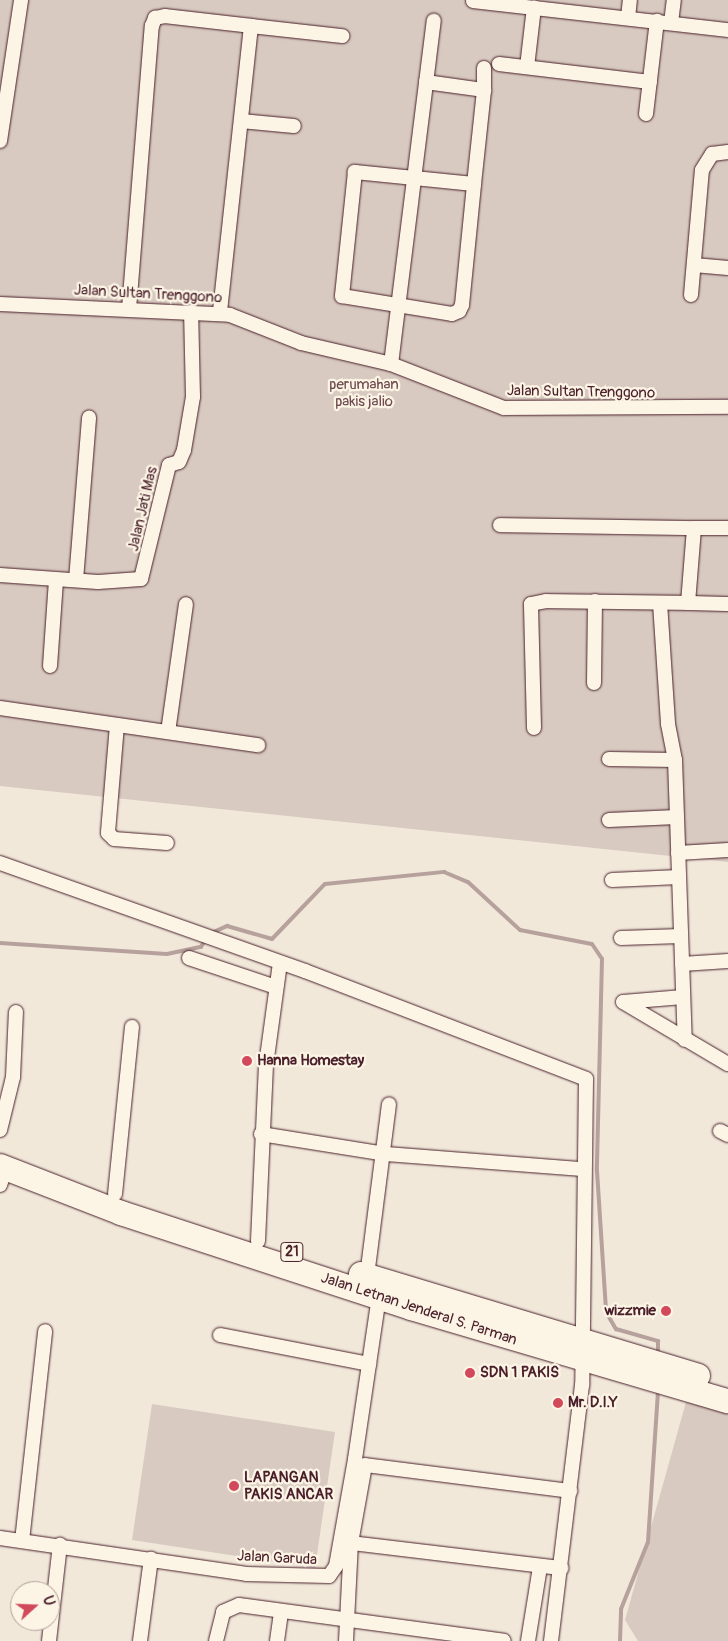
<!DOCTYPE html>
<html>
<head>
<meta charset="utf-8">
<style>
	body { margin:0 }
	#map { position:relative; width:728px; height:1641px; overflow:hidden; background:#f1e8da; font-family:Pangolin,sans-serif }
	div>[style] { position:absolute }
	.green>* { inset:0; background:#d8cac0 }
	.stream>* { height:4px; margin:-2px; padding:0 2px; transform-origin:2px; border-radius:2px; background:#b6a19c }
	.roads { filter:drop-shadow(0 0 1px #4a1f2b) drop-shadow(0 0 1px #4a1f2b) }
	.street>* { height:14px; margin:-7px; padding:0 7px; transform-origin:7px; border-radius:7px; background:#fcf5e5 }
	.highway>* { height:24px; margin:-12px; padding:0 12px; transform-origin:12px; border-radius:12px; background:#fcf5e5 }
	.dots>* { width:14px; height:14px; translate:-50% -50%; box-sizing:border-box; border:2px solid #fcf5e5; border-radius:50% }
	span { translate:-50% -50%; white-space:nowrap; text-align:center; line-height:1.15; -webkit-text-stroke:4.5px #fcf5e5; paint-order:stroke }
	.shield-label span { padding:1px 4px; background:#fcf5e5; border:1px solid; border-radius:4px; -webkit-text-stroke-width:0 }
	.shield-label { font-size:14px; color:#4a1f2b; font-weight:700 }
	.street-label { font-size:15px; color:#4a1f2b }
	.park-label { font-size:15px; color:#6e4a50 }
	.poi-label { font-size:15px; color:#4a1f2b; font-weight:700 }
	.left { translate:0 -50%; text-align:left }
	.right { translate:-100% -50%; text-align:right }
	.north { position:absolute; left:10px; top:1581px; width:50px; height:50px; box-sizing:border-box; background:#fcf5e5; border:1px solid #b59f9b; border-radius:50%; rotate:70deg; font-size:14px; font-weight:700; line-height:20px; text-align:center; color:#4a1f2b }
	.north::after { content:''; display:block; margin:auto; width:18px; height:22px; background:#d1495b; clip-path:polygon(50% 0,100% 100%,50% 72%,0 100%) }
</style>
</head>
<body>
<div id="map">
	<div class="green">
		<i style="clip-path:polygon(0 0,728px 0,728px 862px,0 786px)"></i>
		<i style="clip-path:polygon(686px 1402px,728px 1412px,728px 1641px,638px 1641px,625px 1620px)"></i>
		<i style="clip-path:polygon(152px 1404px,335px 1432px,315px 1568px,132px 1540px)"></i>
	</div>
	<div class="stream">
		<i style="left:209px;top:934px;width:20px;rotate:-24deg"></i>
		<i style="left:227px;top:926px;width:47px;rotate:16.1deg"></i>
		<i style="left:272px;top:939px;width:76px;rotate:-46.1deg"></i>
		<i style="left:325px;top:884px;width:120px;rotate:-5.8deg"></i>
		<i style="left:444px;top:872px;width:26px;rotate:23deg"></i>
		<i style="left:468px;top:882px;width:71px;rotate:42.7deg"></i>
		<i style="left:520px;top:930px;width:73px;rotate:11deg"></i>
		<i style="left:592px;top:944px;width:18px;rotate:56deg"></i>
		<i style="left:602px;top:959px;width:212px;rotate:91.4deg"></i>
		<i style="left:597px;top:1171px;width:141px;rotate:86.3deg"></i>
		<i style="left:606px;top:1312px;width:20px;rotate:60deg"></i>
		<i style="left:616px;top:1329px;width:44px;rotate:15.9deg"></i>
		<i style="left:658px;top:1341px;width:14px;rotate:90deg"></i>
		<i style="left:0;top:943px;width:167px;rotate:3.8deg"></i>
		<i style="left:167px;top:954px;width:35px;rotate:-12deg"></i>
		<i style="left:201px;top:947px;width:8px;rotate:-60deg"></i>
		<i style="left:620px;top:1641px;width:32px;rotate:-88deg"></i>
		<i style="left:621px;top:1609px;width:72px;rotate:-68.1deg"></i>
		<i style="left:648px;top:1542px;width:152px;rotate:-86.2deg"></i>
	</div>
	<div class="roads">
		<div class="street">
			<i style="left:473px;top:1px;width:257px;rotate:6.5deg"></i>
			<i style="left:628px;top:18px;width:18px;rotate:-84deg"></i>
			<i style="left:671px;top:23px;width:23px;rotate:-83deg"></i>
			<i style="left:251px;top:26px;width:92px;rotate:6.3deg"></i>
			<i style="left:499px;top:64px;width:152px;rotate:6.8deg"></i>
			<i style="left:527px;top:67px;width:60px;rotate:-83.3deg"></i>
			<i style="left:426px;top:82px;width:59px;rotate:7.9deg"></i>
			<i style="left:646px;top:114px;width:94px;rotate:-83.3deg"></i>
			<i style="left:241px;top:121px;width:53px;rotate:5.4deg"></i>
			<i style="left:0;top:141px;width:143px;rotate:-81.5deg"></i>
			<i style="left:474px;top:184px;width:120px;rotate:-174.2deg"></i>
			<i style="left:355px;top:172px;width:125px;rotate:96deg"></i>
			<i style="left:342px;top:296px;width:111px;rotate:9.3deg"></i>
			<i style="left:452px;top:314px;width:8px;rotate:-23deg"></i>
			<i style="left:459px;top:311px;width:7px;rotate:-63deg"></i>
			<i style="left:462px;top:305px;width:122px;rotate:-84.3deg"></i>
			<i style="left:474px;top:184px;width:95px;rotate:-83.9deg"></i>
			<i style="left:484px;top:90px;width:22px;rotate:-90deg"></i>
			<i style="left:694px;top:265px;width:34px;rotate:5deg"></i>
			<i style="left:691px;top:295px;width:125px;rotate:-85deg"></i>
			<i style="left:702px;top:170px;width:19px;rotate:-58deg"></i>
			<i style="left:712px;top:154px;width:16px;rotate:-7deg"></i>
			<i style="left:0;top:304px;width:230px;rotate:2.7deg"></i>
			<i style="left:230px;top:315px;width:76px;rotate:21.5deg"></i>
			<i style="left:301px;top:343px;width:92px;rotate:13.1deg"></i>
			<i style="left:391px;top:364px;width:121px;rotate:21.3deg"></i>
			<i style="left:504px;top:408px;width:224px;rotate:-0.3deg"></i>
			<i style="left:129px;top:309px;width:284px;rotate:-85.4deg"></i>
			<i style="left:152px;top:26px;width:9px;rotate:-69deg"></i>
			<i style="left:155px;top:18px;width:10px;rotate:-11deg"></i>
			<i style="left:165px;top:16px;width:87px;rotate:6.6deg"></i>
			<i style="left:251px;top:26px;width:289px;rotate:96.2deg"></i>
			<i style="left:391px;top:364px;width:346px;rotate:-82.9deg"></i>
			<i style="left:500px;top:525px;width:194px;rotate:0.9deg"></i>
			<i style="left:0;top:575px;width:98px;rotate:4.1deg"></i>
			<i style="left:98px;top:582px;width:43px;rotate:-4deg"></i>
			<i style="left:141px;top:579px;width:117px;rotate:-76.2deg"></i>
			<i style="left:169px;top:465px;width:10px;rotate:-17deg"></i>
			<i style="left:179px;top:462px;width:13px;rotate:-67deg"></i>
			<i style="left:184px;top:450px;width:54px;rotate:-80.4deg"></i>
			<i style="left:193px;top:397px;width:85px;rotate:-91.3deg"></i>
			<i style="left:76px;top:580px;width:163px;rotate:-85.4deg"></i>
			<i style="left:660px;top:603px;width:121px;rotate:86.2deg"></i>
			<i style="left:668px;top:724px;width:37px;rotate:79deg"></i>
			<i style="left:675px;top:760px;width:280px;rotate:88deg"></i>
			<i style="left:688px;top:603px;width:40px;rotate:1.4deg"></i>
			<i style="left:50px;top:666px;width:86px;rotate:-86deg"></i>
			<i style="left:594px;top:683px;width:82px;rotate:-89.3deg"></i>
			<i style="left:0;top:708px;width:261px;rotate:8.2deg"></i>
			<i style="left:117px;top:725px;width:108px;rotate:94.8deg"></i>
			<i style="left:108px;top:833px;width:8px;rotate:45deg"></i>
			<i style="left:114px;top:839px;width:53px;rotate:4.3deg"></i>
			<i style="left:534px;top:728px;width:124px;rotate:-91.4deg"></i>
			<i style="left:531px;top:604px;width:15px;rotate:-11deg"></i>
			<i style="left:546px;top:601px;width:142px;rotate:0.8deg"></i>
			<i style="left:688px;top:603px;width:75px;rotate:-85.4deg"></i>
			<i style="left:694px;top:528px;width:34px"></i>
			<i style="left:168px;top:732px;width:129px;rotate:-82deg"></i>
			<i style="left:609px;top:759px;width:66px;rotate:0.9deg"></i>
			<i style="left:609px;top:820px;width:68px;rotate:-2.5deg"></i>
			<i style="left:678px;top:853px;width:50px;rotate:-3.4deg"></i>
			<i style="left:0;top:863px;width:324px;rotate:19.5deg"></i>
			<i style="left:305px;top:971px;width:301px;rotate:21deg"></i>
			<i style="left:586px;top:1079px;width:306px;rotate:90.7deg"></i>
			<i style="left:582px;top:1385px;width:258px;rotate:96.9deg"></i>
			<i style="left:612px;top:880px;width:67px;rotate:-2.6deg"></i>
			<i style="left:621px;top:938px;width:60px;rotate:-1.9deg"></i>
			<i style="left:189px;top:958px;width:92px;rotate:18.4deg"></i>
			<i style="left:682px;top:964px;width:46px;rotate:-3.7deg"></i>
			<i style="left:683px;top:997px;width:60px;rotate:175.2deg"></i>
			<i style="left:623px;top:1002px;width:122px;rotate:30.6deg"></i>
			<i style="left:0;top:1130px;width:55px;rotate:-76.2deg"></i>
			<i style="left:13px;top:1077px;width:65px;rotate:-87.4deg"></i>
			<i style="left:720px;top:1131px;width:9px;rotate:27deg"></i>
			<i style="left:261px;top:1134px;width:127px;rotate:9.1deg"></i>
			<i style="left:386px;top:1154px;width:197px;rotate:4.4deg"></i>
			<i style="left:0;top:1185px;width:18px;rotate:-71deg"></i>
			<i style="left:115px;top:1194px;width:168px;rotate:-84.2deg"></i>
			<i style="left:258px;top:1241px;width:176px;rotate:-87.4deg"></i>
			<i style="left:266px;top:1065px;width:103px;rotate:-82.2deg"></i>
			<i style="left:367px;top:1276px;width:173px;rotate:-82.7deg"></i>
			<i style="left:220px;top:1335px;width:152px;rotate:11deg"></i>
			<i style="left:0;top:1538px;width:249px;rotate:8.3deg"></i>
			<i style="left:246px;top:1574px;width:83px;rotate:1.4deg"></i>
			<i style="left:329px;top:1576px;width:12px;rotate:-55deg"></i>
			<i style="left:336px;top:1566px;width:109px;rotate:-79.9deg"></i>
			<i style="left:355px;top:1459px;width:164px;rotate:-81.6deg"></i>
			<i style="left:22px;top:1541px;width:211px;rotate:-83.7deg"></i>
			<i style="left:351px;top:1543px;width:212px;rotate:6.8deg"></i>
			<i style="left:49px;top:1641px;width:97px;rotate:-83.5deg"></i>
			<i style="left:140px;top:1641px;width:83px;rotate:-82.4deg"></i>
			<i style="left:216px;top:1641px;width:30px;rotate:-76deg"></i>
			<i style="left:223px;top:1612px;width:17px;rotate:-24deg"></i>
			<i style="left:239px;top:1605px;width:267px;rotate:7.7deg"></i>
			<i style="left:277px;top:1641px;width:30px;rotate:-82deg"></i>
			<i style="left:346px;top:1641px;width:98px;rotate:-87.1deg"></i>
			<i style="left:351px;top:1543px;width:79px;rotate:-79.8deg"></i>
			<i style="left:365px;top:1465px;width:207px;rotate:7.2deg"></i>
			<i style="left:528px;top:1641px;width:75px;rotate:-80.8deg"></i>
		</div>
		<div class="highway">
			<i style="left:0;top:1166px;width:130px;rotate:21.2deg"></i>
			<i style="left:121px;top:1213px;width:305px;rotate:18.1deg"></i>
			<i style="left:411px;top:1308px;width:330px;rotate:16.4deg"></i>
			<i style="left:361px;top:1274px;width:352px;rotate:16.8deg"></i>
		</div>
	</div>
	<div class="dots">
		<i style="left:247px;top:1061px;background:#d1495b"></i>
		<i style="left:666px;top:1311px;background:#d1495b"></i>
		<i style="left:470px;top:1373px;background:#d1495b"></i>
		<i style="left:558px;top:1403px;background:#d1495b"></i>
		<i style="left:234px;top:1486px;background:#d1495b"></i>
	</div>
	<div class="shield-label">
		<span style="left:292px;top:1252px">21</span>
	</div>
	<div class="street-label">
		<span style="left:148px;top:294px;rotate:3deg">Jalan Sultan Trenggono</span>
		<span style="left:581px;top:392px;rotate:1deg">Jalan Sultan Trenggono</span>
		<span style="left:143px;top:509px;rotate:-77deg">Jalan Jati Mas</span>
		<span style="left:419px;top:1309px;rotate:18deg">Jalan Letnan Jenderal S. Parman</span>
		<span style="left:277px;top:1558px;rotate:3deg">Jalan Garuda</span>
	</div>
	<div class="park-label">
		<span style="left:364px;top:393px">perumahan<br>pakis jalio</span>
	</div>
	<div class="poi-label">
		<span class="left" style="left:257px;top:1061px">Hanna Homestay</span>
		<span class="right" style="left:656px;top:1311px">wizzmie</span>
		<span class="left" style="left:480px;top:1373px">SDN 1 PAKIS</span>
		<span class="left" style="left:568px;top:1403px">Mr. D.I.Y</span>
		<span class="left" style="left:244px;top:1486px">LAPANGAN<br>PAKIS ANCAR</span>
	</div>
	<div class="north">U</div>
</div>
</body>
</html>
